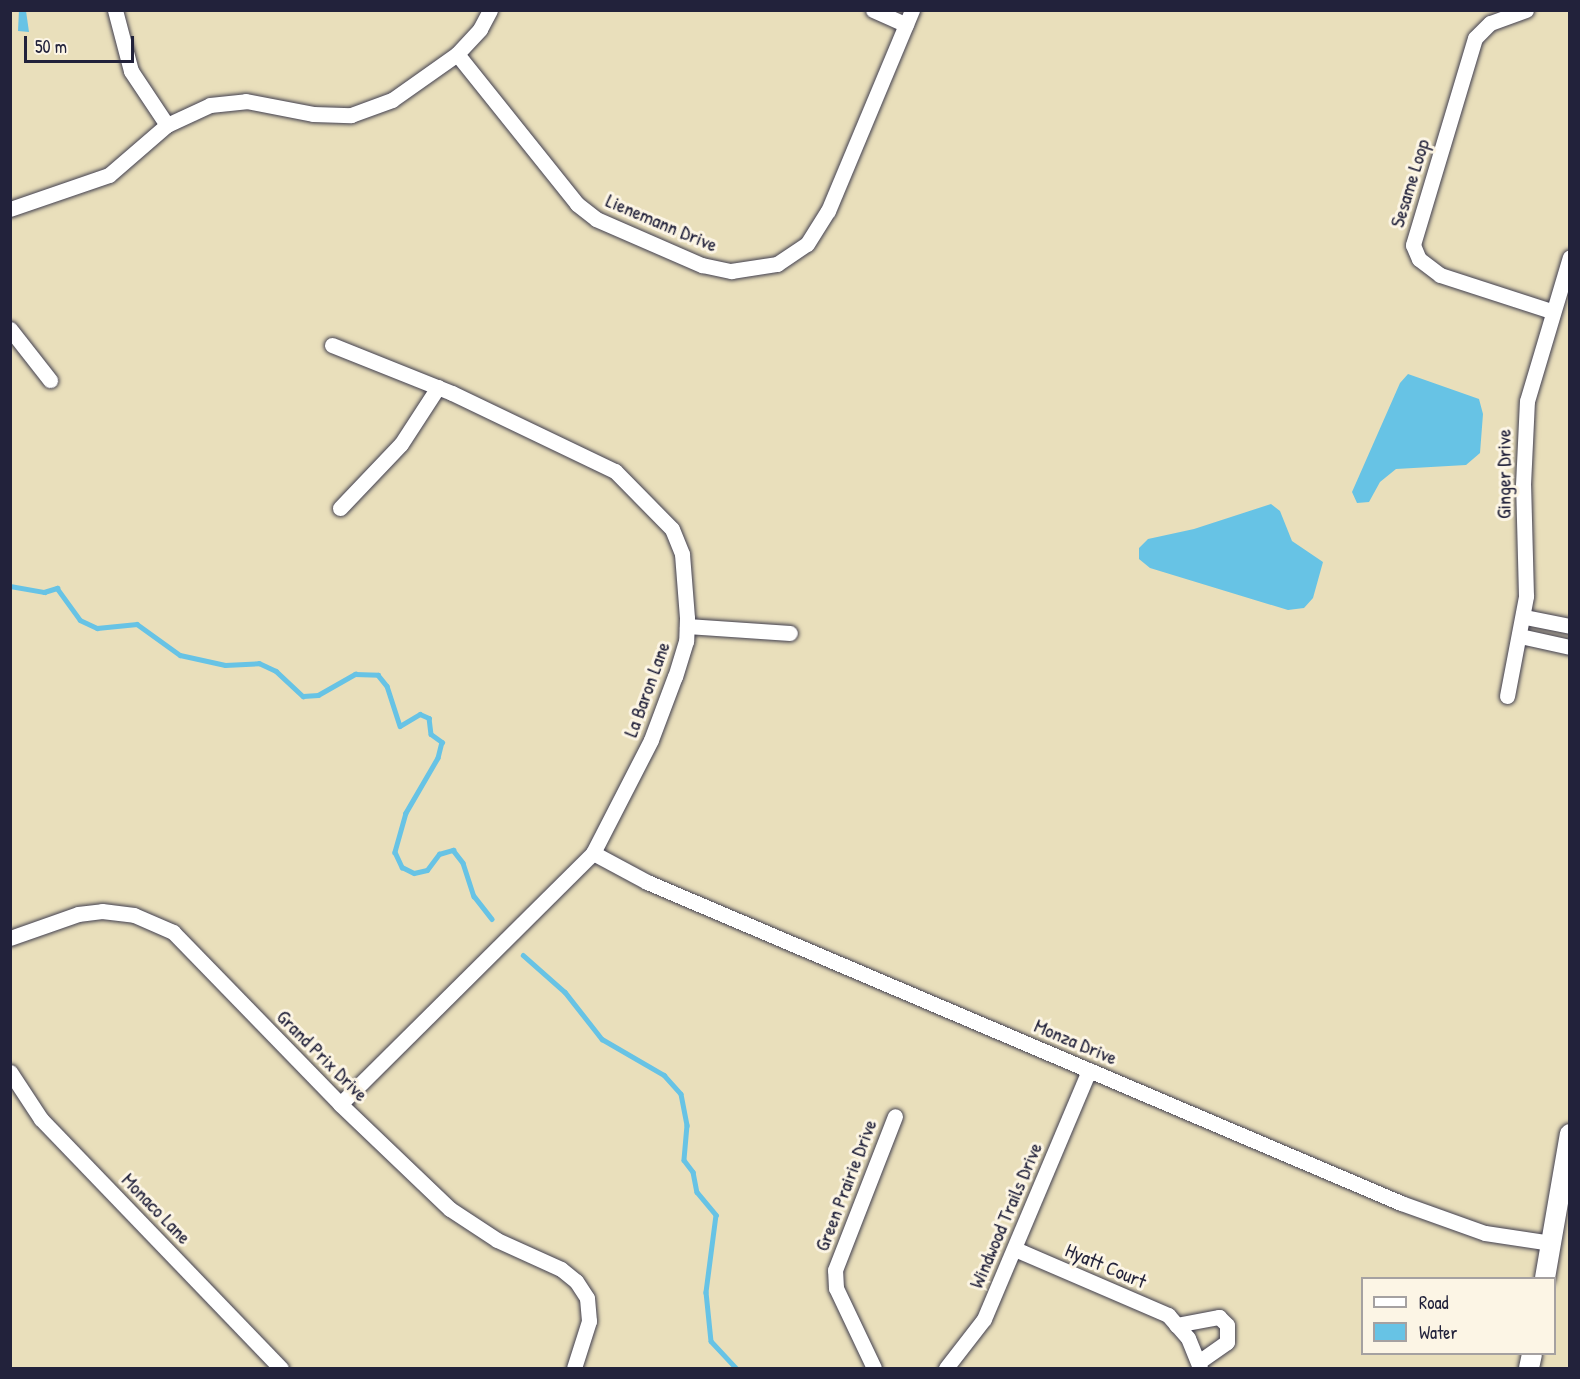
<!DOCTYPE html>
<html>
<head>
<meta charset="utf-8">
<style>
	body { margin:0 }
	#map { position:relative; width:1580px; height:1379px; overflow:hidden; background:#e9dfbb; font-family:"Patrick Hand",sans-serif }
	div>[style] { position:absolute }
	.water>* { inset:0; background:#67c3e5 }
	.stream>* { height:4.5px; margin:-2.25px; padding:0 2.25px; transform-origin:2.25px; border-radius:2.25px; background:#67c3e5 }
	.roads { filter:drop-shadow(0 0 2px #403e4e) drop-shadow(0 0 2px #403e4e) }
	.minor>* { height:15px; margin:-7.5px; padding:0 7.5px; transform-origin:7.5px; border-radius:7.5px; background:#fff }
	.major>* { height:20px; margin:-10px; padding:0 10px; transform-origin:10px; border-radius:10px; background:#fff }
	span { translate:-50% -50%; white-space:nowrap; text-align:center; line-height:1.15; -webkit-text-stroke:6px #fcf5e5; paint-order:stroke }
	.street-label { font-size:20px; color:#22223b }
	.frame { position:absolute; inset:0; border:12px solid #22223b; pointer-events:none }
	.legend { position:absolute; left:1361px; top:1277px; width:195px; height:78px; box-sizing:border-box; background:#fcf5e5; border:2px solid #a5a1a1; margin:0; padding:8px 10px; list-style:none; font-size:18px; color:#22223b }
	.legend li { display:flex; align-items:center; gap:12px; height:30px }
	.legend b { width:30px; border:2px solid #a5a1a1 }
	.scale { position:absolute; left:24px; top:36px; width:110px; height:27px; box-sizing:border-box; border:3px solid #22223b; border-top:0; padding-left:8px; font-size:18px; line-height:21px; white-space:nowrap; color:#22223b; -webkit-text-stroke:4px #fcf5e5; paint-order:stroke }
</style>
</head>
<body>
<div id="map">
	<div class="water">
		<i style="clip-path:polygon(19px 10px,26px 11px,29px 32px,18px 31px)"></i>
		<i style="clip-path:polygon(1408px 374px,1479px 399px,1483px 414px,1480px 453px,1466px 465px,1396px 469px,1380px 482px,1369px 502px,1357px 503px,1352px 492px,1400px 383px)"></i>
		<i style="clip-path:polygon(1271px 504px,1280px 511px,1292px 541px,1323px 562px,1313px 598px,1304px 608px,1288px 610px,1150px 568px,1139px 559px,1139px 548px,1148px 539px,1194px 529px)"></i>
	</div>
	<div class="stream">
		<i style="left:10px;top:586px;width:35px;rotate:10deg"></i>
		<i style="left:44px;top:592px;width:14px;rotate:-17deg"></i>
		<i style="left:57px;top:588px;width:39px;rotate:54deg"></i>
		<i style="left:80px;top:620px;width:19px;rotate:25deg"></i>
		<i style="left:97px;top:628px;width:40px;rotate:-5.7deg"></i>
		<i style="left:137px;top:624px;width:53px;rotate:35.8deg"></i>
		<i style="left:180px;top:655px;width:46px;rotate:12.5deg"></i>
		<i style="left:225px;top:665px;width:34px;rotate:-3deg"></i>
		<i style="left:259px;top:663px;width:19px;rotate:25deg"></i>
		<i style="left:276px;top:671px;width:37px;rotate:43deg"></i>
		<i style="left:303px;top:696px;width:15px;rotate:-4deg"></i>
		<i style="left:318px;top:695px;width:43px;rotate:-29.6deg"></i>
		<i style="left:355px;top:674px;width:23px;rotate:2deg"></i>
		<i style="left:378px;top:675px;width:14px;rotate:51deg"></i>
		<i style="left:387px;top:686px;width:42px;rotate:72deg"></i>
		<i style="left:400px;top:726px;width:23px;rotate:-31deg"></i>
		<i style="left:420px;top:714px;width:10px;rotate:24deg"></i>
		<i style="left:429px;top:718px;width:16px;rotate:83deg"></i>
		<i style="left:431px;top:734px;width:14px;rotate:36deg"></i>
		<i style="left:442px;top:742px;width:16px;rotate:104deg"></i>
		<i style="left:438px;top:758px;width:64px;rotate:120.2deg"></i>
		<i style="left:406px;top:813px;width:41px;rotate:105.8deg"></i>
		<i style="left:395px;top:852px;width:17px;rotate:65deg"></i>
		<i style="left:402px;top:867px;width:13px;rotate:27deg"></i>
		<i style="left:414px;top:873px;width:13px;rotate:-13deg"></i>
		<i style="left:427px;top:870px;width:20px;rotate:-53deg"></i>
		<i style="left:439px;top:854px;width:15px;rotate:-16deg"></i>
		<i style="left:453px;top:850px;width:16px;rotate:52deg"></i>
		<i style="left:463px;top:863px;width:35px;rotate:72deg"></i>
		<i style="left:474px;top:896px;width:29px;rotate:52deg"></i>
		<i style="left:523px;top:955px;width:56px;rotate:41.4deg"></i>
		<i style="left:565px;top:992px;width:60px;rotate:51.8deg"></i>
		<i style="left:602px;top:1039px;width:72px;rotate:30.1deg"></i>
		<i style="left:664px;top:1075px;width:25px;rotate:48deg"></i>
		<i style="left:681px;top:1094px;width:32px;rotate:79deg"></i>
		<i style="left:687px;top:1125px;width:35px;rotate:95deg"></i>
		<i style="left:684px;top:1160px;width:15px;rotate:53deg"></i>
		<i style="left:693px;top:1172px;width:20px;rotate:79deg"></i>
		<i style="left:697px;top:1192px;width:30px;rotate:50deg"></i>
		<i style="left:716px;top:1215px;width:78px;rotate:97.4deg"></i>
		<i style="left:706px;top:1292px;width:49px;rotate:84.2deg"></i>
		<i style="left:711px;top:1341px;width:37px;rotate:47deg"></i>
	</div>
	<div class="roads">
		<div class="minor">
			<i style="left:115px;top:10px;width:63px;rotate:75.3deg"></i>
			<i style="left:131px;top:71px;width:65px;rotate:56.3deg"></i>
			<i style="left:873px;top:10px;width:36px;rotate:24deg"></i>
			<i style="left:1526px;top:10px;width:38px;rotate:160deg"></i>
			<i style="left:1490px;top:23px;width:21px;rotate:135deg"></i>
			<i style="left:1475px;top:38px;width:216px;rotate:106.7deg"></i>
			<i style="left:1413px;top:245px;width:15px;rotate:67deg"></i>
			<i style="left:1419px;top:259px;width:26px;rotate:37deg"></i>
			<i style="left:1440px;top:275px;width:117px;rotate:18deg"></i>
			<i style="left:457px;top:54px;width:192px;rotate:51.3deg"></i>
			<i style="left:577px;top:204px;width:24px;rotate:38deg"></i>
			<i style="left:596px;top:219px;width:116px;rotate:23.5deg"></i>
			<i style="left:702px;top:265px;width:30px;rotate:12deg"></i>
			<i style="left:731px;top:271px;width:47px;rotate:-8.7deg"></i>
			<i style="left:777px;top:264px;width:36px;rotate:-34deg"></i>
			<i style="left:807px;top:244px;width:39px;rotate:-58deg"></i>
			<i style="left:828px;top:211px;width:218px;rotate:-67.3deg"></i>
			<i style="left:10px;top:209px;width:105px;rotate:-19deg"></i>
			<i style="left:109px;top:175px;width:77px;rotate:-40.8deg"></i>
			<i style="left:167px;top:125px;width:47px;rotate:-24.9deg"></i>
			<i style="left:210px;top:105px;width:36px;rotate:-6deg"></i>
			<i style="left:246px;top:101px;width:68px;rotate:11deg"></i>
			<i style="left:313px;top:114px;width:38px;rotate:2deg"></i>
			<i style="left:351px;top:115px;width:44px;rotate:-20.1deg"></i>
			<i style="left:392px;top:100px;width:80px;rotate:-35.3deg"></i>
			<i style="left:457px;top:54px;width:34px;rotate:-47deg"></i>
			<i style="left:480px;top:29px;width:21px;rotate:-62deg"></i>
			<i style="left:10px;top:329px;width:65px;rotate:51.9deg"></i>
			<i style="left:332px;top:345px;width:129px;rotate:21.8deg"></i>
			<i style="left:452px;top:393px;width:181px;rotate:25.6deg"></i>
			<i style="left:615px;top:471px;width:81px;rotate:45.5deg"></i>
			<i style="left:672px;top:529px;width:27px;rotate:68deg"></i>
			<i style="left:682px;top:554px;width:64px;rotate:85.5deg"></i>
			<i style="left:687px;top:618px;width:23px;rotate:92deg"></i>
			<i style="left:686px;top:641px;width:37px;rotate:107deg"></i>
			<i style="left:675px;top:676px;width:68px;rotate:110.6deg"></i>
			<i style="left:651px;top:740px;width:127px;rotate:117.2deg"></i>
			<i style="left:593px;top:853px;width:356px;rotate:135.2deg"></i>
			<i style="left:340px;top:508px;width:88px;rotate:-46.4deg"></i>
			<i style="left:401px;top:444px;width:68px;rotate:-57deg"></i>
			<i style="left:1525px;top:617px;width:46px;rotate:11.3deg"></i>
			<i style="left:687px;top:626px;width:103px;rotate:3.9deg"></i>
			<i style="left:1520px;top:636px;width:51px;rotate:12.4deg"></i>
			<i style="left:1507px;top:696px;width:102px;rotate:-79.2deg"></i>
			<i style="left:1526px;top:596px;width:111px;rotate:-91.5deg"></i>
			<i style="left:1523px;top:485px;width:84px;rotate:-87.3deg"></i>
			<i style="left:1527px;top:401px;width:150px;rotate:-73.4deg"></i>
			<i style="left:593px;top:853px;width:61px;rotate:28.2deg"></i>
			<i style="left:647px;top:882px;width:819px;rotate:23.06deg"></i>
			<i style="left:1401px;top:1203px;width:89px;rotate:19.7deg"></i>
			<i style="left:1485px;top:1233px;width:67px;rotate:8.6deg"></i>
			<i style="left:10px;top:938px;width:72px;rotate:-19.4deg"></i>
			<i style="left:78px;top:914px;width:24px;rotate:-7deg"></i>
			<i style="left:102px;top:911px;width:32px;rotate:7deg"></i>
			<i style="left:134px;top:915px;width:43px;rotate:23.6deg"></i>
			<i style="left:173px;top:932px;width:240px;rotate:45.8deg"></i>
			<i style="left:340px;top:1104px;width:152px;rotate:43.7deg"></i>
			<i style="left:450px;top:1209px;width:56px;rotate:33.4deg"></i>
			<i style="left:497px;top:1240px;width:70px;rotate:24.4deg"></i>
			<i style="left:561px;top:1269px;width:19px;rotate:39deg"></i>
			<i style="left:576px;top:1281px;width:20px;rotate:57deg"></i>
			<i style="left:587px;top:1298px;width:23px;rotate:85deg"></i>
			<i style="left:589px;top:1321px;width:49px;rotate:107.7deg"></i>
			<i style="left:10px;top:1072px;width:56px;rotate:56.6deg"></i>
			<i style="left:41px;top:1119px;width:346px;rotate:46.1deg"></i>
			<i style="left:1015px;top:1249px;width:167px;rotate:23.3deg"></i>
			<i style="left:1168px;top:1315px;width:30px;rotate:49deg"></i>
			<i style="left:1188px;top:1338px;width:32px;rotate:68deg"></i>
			<i style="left:1176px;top:1325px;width:44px;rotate:-10.5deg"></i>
			<i style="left:1219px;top:1317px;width:11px;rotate:45deg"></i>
			<i style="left:1227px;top:1325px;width:17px;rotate:90deg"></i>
			<i style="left:1227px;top:1342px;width:35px;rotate:145deg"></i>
			<i style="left:874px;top:1368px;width:89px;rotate:-115.4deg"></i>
			<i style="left:836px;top:1288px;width:18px;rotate:-93deg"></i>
			<i style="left:835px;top:1270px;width:165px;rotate:-68.7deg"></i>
			<i style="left:946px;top:1368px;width:62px;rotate:-52.2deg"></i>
			<i style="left:984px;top:1319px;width:270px;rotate:-67.1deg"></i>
		</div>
		<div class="major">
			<i style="left:1545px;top:1278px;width:146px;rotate:-80.2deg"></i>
			<i style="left:1529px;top:1368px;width:14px;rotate:-78deg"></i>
		</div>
	</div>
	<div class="street-label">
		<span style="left:1409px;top:183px;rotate:-73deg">Sesame Loop</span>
		<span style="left:662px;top:222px;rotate:23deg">Lienemann Drive</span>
		<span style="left:1503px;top:474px;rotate:-90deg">Ginger Drive</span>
		<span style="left:646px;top:689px;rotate:-70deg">La Baron Lane</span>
		<span style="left:1076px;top:1041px;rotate:23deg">Monza Drive</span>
		<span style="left:323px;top:1055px;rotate:45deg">Grand Prix Drive</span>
		<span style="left:845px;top:1185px;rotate:-69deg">Green Prairie Drive</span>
		<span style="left:157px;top:1208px;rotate:46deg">Monaco Lane</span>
		<span style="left:1005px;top:1215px;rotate:-67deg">Windwood Trails Drive</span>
		<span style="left:1106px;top:1265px;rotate:23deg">Hyatt Court</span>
	</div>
	<div class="frame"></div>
	<ul class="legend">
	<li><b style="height:8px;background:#fff"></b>Road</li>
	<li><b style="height:16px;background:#67c3e5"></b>Water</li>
	</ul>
	<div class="scale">50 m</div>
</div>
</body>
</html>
